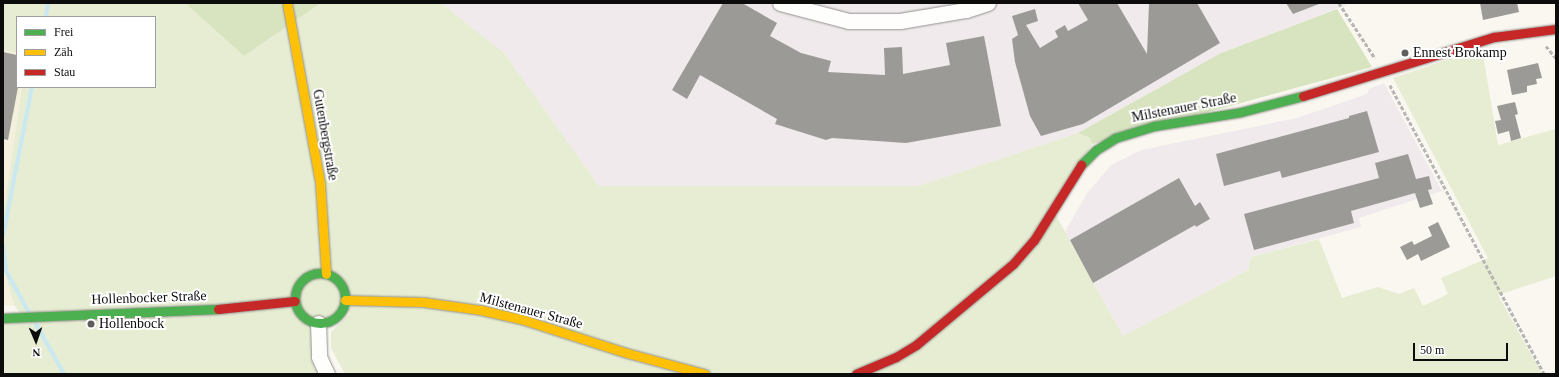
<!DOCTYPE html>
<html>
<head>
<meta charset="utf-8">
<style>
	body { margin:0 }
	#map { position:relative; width:1559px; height:377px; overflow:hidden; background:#faf7f0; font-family:Georgia,serif }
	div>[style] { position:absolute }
	.industrial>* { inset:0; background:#f0eaed }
	.farmland>* { inset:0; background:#f5f0dd }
	.green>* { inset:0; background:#e6edd2 }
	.forest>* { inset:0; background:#d8e4c0 }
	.stream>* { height:4px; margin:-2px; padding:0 2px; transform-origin:2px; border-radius:2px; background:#cae8f1 }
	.building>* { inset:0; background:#9c9a96 }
	.path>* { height:2.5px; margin-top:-1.25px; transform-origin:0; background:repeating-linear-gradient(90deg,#b7b6b5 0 4px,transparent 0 6px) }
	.roads { filter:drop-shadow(0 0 1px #93928f) drop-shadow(0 0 1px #93928f) }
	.street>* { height:15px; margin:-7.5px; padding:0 7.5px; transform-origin:7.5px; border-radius:7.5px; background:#fefefd }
	.fast>* { height:9px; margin:-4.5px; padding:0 4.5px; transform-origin:4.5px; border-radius:4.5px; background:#4caf50 }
	.fast>.ring { margin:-4.5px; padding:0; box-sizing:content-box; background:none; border:9px solid #4caf50; border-radius:50% }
	.slow>* { height:9px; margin:-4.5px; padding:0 4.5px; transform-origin:4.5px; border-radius:4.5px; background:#ffc107 }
	.jam>* { height:9px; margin:-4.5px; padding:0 4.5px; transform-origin:4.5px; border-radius:4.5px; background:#c62828 }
	.dots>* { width:11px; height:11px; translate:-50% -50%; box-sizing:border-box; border:2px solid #fff; border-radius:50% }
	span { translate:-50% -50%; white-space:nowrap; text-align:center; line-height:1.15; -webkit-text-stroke:4px #fff; paint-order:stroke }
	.poi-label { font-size:14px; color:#0c0c0c }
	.left { translate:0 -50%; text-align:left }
	.street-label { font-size:14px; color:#0c0c0c }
	.frame { position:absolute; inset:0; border:4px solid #0c0c0c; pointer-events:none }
	.legend { position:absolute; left:16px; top:16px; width:140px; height:72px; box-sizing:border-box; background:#fff; border:1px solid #9e9e9e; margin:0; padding:5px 7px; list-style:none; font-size:12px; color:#0c0c0c }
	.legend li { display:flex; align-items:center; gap:8px; height:20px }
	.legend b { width:20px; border:1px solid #9e9e9e }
	.north { position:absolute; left:16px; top:321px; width:40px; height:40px; -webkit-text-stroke:3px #fff; paint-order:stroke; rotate:178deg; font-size:11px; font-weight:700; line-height:16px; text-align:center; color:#0c0c0c }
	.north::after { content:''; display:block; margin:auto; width:14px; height:18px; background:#0c0c0c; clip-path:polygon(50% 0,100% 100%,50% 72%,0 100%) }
	.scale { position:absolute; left:1413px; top:343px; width:95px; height:18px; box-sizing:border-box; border:2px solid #0c0c0c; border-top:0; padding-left:5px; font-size:12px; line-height:14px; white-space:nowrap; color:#0c0c0c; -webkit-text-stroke:3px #fff; paint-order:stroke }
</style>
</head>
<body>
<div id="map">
	<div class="industrial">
		<i style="clip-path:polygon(441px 3px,1351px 3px,1221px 53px,1078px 133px,918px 186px,599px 186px,504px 53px)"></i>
		<i style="clip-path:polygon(1384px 83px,1442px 191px,1359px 218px,1361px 227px,1251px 257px,1248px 270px,1123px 336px,1065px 232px,1087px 193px,1111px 165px,1141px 150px,1297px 118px,1367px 94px,1369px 89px)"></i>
	</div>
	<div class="farmland">
		<i style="clip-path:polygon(3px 50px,17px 53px,17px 87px,22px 87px,3px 216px)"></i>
		<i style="clip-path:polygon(3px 267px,3px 269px,14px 305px,3px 306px)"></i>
	</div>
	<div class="green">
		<i style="clip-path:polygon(3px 3px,185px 3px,244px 56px,321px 3px,441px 3px,504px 53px,599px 186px,918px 186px,1078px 133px,1090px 138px,1092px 144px,1053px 210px,1123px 336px,1248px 270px,1251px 257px,1319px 239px,1342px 298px,1378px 287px,1399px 294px,1414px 288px,1423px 306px,1448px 294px,1441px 278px,1488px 258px,1393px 78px,1482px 48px,1498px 145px,1556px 129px,1556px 276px,1498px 295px,1542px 374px,345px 374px,331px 348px,331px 332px,351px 312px,324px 323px,327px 374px,3px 374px,3px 318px,23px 316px,14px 305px,3px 267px,3px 216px,22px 87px,155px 87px,155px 17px,17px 17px,17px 53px,3px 50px)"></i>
	</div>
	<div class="forest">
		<i style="clip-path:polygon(185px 3px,321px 3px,244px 56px)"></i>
		<i style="clip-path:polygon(1337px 9px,1372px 67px,1092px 144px,1090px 138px,1078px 133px,1221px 53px)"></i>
	</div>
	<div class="stream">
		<i style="left:46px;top:17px;width:14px;rotate:-82deg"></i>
		<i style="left:3px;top:236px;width:152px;rotate:-79deg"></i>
		<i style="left:3px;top:245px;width:26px;rotate:83deg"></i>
		<i style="left:6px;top:271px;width:46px;rotate:61.2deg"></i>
		<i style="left:36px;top:324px;width:57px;rotate:60.8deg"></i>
	</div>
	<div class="building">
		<i style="clip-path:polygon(723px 3px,742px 3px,777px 23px,770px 36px,801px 53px,831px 61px,828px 72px,885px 75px,884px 48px,902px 47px,903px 74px,950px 65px,946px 43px,984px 36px,1001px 126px,906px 143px,832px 138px,826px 140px,775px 124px,777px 119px,700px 75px,687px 99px,672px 90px)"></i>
		<i style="clip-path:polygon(1078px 3px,1117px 3px,1147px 54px,1149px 3px,1197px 3px,1220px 43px,1083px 124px,1041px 136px,1030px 116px,1015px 62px,1012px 39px,1018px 35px,1012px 16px,1035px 9px,1038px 21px,1026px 25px,1040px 48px,1058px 37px,1055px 31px,1065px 25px,1068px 31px,1088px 20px)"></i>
		<i style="clip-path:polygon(1286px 3px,1318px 3px,1319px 4px,1293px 14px)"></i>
		<i style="clip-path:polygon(1480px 3px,1517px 3px,1519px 12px,1483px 20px)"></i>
		<i style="clip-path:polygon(3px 52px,17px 55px,18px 87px,8px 140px,3px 139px)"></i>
		<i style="clip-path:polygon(1538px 63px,1542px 78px,1536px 79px,1537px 84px,1527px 86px,1527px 92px,1512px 95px,1507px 70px)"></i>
		<i style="clip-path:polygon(1515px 102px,1518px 114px,1515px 115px,1521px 138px,1511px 141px,1509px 131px,1498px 134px,1495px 121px,1501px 120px,1497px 106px)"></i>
		<i style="clip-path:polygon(1367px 111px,1379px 152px,1282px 178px,1280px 171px,1224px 186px,1216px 154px,1349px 118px,1349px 116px)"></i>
		<i style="clip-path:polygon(1408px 154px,1416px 179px,1429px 176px,1432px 189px,1428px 190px,1433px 204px,1420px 208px,1415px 193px,1351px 211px,1354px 223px,1254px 250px,1244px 214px,1379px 178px,1375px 163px)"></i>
		<i style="clip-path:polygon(1179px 178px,1195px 206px,1200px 202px,1210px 219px,1196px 227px,1195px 225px,1093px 283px,1070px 240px)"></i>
		<i style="clip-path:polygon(1438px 222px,1450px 247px,1421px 261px,1418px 254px,1407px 260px,1400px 247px,1412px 241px,1414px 245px,1432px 236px,1428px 227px)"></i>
	</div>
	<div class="path">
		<i style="left:1339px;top:3px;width:66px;rotate:56.8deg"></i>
		<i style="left:1546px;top:46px;width:16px;rotate:50deg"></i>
		<i style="left:1390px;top:85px;width:327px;rotate:61.9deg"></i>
	</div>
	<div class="roads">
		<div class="street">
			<i style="left:780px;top:3px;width:71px;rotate:14.6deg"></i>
			<i style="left:849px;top:21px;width:51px"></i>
			<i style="left:900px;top:21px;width:67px;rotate:-9.5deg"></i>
			<i style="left:966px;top:10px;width:23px;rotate:-18deg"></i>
			<i style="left:318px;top:323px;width:34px;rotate:88deg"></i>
			<i style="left:319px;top:357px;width:19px;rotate:65deg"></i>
		</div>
		<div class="fast">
			<i style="left:1081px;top:165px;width:21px;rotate:-45deg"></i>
			<i style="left:1096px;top:150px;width:22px;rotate:-32deg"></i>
			<i style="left:1115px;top:138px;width:41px;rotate:-17.1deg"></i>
			<i style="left:1154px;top:126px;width:88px;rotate:-9.1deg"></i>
			<i style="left:1241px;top:112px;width:64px;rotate:-14.5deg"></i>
			<i class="ring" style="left:295px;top:273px;width:41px;height:41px"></i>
			<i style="left:3px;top:318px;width:215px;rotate:-2.4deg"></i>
		</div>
		<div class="slow">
			<i style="left:287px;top:3px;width:183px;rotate:79.6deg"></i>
			<i style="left:320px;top:183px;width:91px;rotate:86.2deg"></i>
			<i style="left:345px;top:300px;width:78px;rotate:1.5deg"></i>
			<i style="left:423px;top:302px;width:59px;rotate:7.9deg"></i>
			<i style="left:481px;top:310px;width:44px;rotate:13.1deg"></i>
			<i style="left:524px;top:320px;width:108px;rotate:17.8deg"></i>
			<i style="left:627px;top:353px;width:81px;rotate:15.1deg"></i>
		</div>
		<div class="jam">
			<i style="left:1303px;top:96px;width:200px;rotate:-17.2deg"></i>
			<i style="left:1494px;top:37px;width:63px;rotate:-7.4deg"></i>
			<i style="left:218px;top:309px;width:77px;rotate:-5.9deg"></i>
			<i style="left:856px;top:374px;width:43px;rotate:-23deg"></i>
			<i style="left:896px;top:357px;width:23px;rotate:-31deg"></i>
			<i style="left:916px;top:345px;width:126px;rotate:-39.9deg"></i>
			<i style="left:1013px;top:264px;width:32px;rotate:-49deg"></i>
			<i style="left:1034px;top:240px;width:89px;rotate:-57.9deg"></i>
		</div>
	</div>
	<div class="dots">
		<i style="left:1405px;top:53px;background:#5f5e5c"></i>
		<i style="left:91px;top:324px;background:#5f5e5c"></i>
	</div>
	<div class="poi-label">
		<span class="left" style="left:1413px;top:53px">Ennest Brokamp</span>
		<span class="left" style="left:99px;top:324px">Hollenbock</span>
	</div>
	<div class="street-label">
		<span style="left:1184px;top:108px;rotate:-11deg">Milstenauer Straße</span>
		<span style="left:325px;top:135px;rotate:80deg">Gutenbergstraße</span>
		<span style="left:149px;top:298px;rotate:-2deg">Hollenbocker Straße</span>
		<span style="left:531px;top:311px;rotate:15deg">Milstenauer Straße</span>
	</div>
	<div class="frame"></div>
	<ul class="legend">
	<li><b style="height:5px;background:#4caf50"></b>Frei</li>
	<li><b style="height:5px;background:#ffc107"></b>Zäh</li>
	<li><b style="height:5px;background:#c62828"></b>Stau</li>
	</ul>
	<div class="north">N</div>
	<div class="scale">50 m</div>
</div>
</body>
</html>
